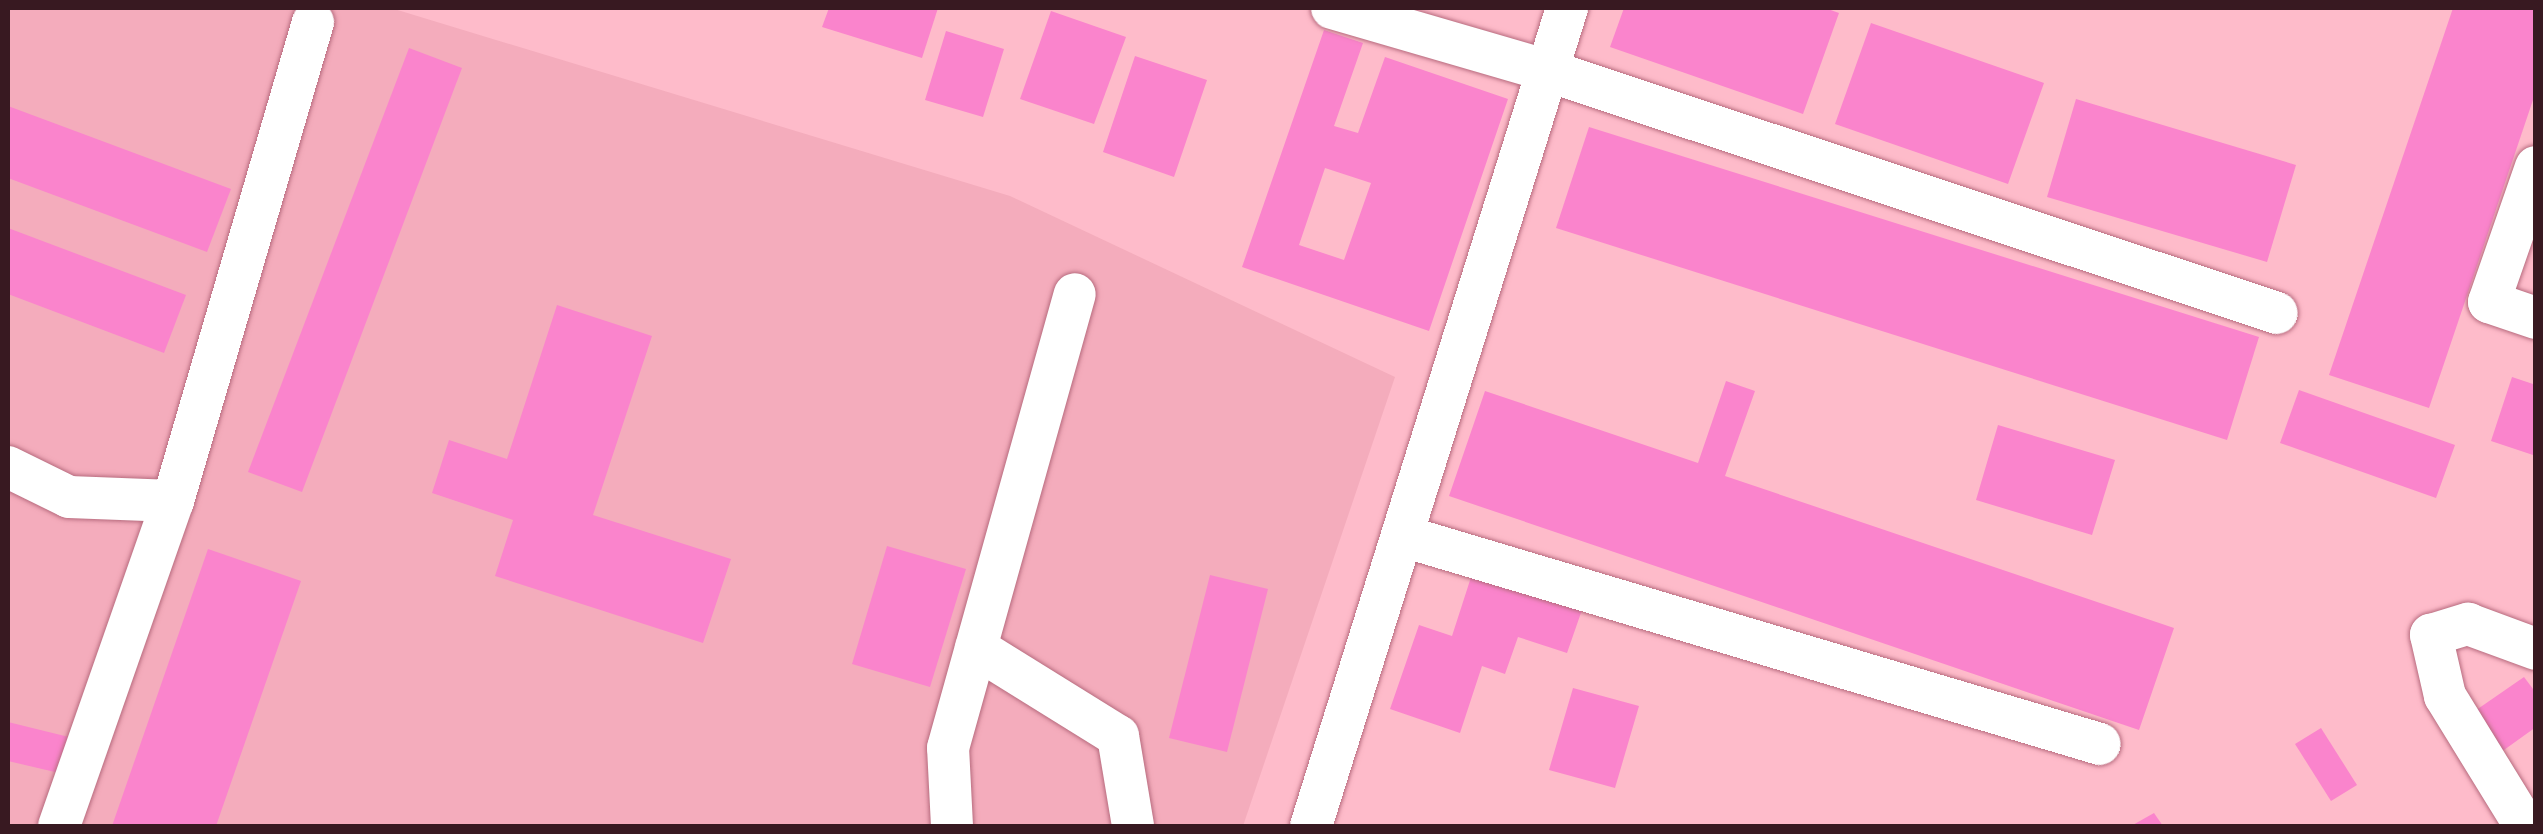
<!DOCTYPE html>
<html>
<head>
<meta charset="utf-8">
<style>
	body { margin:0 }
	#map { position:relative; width:2543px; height:834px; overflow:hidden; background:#febbca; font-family:"Space Grotesk",sans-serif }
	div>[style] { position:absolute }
	.built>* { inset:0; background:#f4acbc }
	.building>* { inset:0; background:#fa84cc }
	.roads { filter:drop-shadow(0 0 2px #b76b7e) drop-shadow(0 0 2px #b76b7e) }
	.minor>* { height:42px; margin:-21px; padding:0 21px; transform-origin:21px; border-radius:21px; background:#fff }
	span { translate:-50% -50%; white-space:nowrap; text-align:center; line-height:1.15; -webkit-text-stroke:9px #febbca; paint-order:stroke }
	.frame { position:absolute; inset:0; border:10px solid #381921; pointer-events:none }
</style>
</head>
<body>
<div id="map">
	<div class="built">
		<i style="clip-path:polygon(8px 8px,391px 8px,1010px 196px,1395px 377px,1243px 826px,8px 826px)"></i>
	</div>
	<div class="building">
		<i style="clip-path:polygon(829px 8px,938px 8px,922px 58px,822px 27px)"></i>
		<i style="clip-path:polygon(1624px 8px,1825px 8px,1839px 13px,1803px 114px,1610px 47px)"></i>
		<i style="clip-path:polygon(2453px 8px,2536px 8px,2536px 91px,2429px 408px,2329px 375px)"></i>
		<i style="clip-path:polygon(1051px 11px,1126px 37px,1094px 124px,1020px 99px)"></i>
		<i style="clip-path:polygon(1871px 23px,2044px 83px,2008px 184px,1835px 124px)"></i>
		<i style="clip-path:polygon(evenodd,1324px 30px,1363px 43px,1334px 126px,1358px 133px,1385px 57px,1508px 99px,1429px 331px,1242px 267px,1324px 30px,1325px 168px,1371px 183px,1344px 260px,1299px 245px,1325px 168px)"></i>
		<i style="clip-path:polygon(946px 31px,1004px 49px,983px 117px,925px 100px)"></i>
		<i style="clip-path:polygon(409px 48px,462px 68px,302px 492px,248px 472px)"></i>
		<i style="clip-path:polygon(1135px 56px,1207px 80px,1174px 177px,1103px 152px)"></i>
		<i style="clip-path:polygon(2076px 99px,2296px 165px,2267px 262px,2047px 197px)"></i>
		<i style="clip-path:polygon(8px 106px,231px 189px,207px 252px,8px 178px)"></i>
		<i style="clip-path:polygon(1589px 127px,2259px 337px,2227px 440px,1556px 228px)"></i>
		<i style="clip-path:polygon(8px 228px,186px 295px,164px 353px,8px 294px)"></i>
		<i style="clip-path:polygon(557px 305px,652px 336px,593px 515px,731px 559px,703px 643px,495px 576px,513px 520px,432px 493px,449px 440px,507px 459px)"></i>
		<i style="clip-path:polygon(2512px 377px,2536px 385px,2536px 456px,2491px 441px)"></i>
		<i style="clip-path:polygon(1726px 381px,1755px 391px,1725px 476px,2174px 628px,2139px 730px,1449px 496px,1485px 391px,1698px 463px)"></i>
		<i style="clip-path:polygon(2299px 390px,2455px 445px,2436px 498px,2280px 443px)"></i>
		<i style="clip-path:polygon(1998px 425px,2115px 460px,2092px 535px,1976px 500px)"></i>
		<i style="clip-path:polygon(887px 546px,966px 569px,930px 687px,852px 664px)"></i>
		<i style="clip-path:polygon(208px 549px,301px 581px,216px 826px,112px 826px)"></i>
		<i style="clip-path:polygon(1473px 571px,1583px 607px,1567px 653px,1518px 637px,1505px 674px,1482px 666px,1460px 733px,1390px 709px,1419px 625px,1452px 636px)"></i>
		<i style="clip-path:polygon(1210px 575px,1268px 589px,1227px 752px,1169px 738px)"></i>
		<i style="clip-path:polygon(2524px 677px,2536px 693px,2536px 727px,2497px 755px,2469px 715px)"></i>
		<i style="clip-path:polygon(1573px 688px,1639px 706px,1615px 788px,1549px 770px)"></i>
		<i style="clip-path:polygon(8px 722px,81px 740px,72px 776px,8px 761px)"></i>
		<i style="clip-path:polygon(2321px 728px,2357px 785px,2331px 801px,2295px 744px)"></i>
		<i style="clip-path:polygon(2154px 813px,2163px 826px,2131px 826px)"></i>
	</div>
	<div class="roads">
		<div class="minor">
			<i style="left:1332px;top:8px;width:223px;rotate:16.2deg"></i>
			<i style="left:1546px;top:70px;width:770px;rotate:18.39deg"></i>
			<i style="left:2536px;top:167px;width:143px;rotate:109.2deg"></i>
			<i style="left:2489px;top:302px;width:50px;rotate:18.8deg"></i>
			<i style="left:8px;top:467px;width:68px;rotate:26.2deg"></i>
			<i style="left:69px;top:497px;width:104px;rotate:2.2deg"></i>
			<i style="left:173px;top:501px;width:499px;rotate:-73.7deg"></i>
			<i style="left:1403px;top:536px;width:727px;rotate:16.62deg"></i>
			<i style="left:976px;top:648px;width:167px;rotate:31.8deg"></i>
			<i style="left:1118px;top:736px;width:91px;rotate:80.5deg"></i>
			<i style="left:59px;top:826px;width:344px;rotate:-70.7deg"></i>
			<i style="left:952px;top:826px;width:78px;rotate:-92.9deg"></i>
			<i style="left:948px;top:748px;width:471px;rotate:-74.4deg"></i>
			<i style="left:1311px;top:826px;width:857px;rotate:-72.62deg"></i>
			<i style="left:2525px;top:826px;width:153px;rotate:-121.6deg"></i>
			<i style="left:2445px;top:696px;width:63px;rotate:-102.9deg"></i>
			<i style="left:2431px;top:635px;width:39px;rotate:-17deg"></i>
			<i style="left:2468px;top:624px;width:72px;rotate:20.2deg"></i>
		</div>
	</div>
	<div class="frame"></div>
</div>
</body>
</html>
